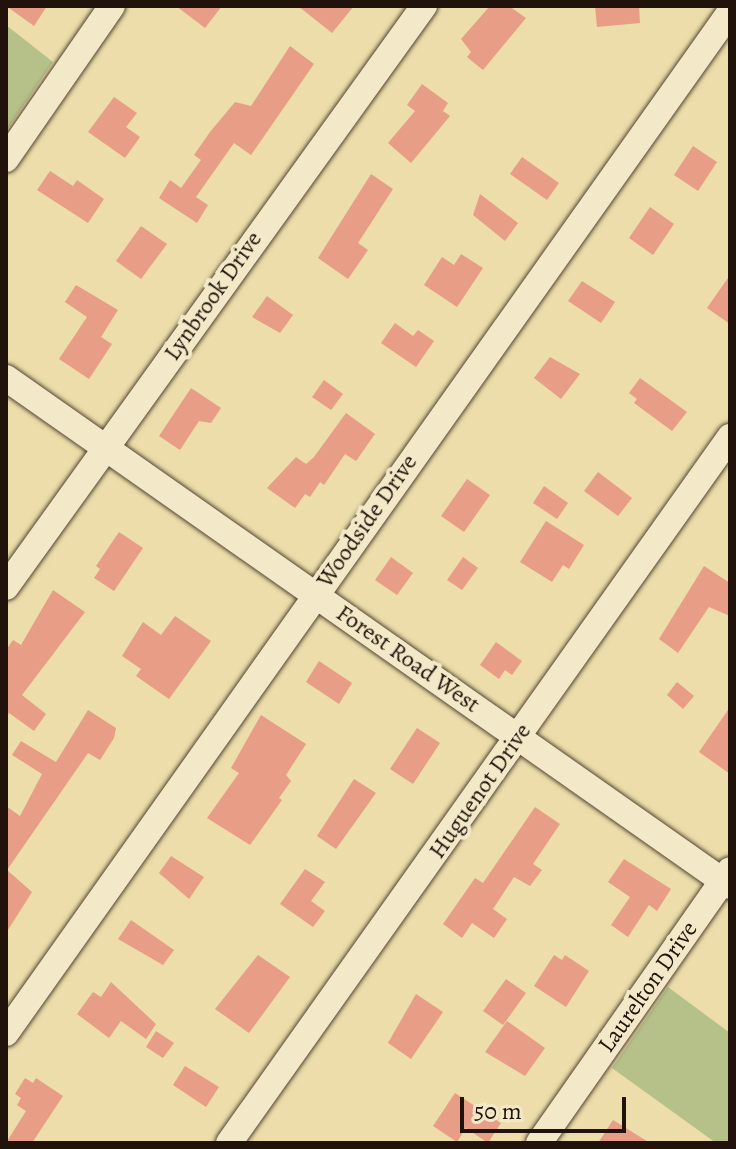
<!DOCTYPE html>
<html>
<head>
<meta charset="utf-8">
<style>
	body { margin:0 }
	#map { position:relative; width:736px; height:1149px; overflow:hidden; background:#ecddaa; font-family:Alegreya,serif }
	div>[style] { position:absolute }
	.green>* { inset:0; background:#b6c18a }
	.building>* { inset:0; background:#e89d87 }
	.roads { filter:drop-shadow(0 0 2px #544633) drop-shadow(0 0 2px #544633) }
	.minor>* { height:26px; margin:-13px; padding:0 13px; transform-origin:13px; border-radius:13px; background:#f3e9c8 }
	span { translate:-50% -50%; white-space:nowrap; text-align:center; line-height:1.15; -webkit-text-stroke:8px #f3e9c8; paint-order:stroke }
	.street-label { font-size:24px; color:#21130b }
	.frame { position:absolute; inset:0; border:8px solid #21130b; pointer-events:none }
	.scale { position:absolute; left:460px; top:1097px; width:166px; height:36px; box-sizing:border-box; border:4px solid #21130b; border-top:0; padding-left:10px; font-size:24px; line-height:28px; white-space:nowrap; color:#21130b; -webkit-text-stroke:6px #f3e9c8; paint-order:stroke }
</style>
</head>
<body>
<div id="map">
	<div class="green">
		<i style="clip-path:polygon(6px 25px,53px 62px,6px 131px)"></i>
		<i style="clip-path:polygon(668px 987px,730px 1033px,730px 1143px,716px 1143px,612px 1068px)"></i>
	</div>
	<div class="building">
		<i style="clip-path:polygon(6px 6px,47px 6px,34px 26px)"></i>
		<i style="clip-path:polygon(176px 6px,222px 6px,205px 28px)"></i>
		<i style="clip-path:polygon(298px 6px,354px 6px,332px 33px)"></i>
		<i style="clip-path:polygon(490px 6px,509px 6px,526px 18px,483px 70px,467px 57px,471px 52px,461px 39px)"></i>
		<i style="clip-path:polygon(595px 6px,639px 6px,640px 23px,597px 27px)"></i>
		<i style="clip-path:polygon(290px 46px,314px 64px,251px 155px,234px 143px,196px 197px,208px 205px,197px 223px,159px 198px,170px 180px,181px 188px,201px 160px,194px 155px,210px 132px,235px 102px,251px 106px)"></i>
		<i style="clip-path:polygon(422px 84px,448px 103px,443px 111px,450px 116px,411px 163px,388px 143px,415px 111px,407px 105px)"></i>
		<i style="clip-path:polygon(114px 97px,137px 113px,126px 127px,140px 137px,125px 158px,88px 132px)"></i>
		<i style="clip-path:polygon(693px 146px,717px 162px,698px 191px,674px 175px)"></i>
		<i style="clip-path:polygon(522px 157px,559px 183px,547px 200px,510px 174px)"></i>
		<i style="clip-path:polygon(50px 171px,73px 186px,77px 180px,104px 199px,88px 223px,37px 190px)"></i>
		<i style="clip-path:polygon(371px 174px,393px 189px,358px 243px,368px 250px,348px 279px,318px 258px)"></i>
		<i style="clip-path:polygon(480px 194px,518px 223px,505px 241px,473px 215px)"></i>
		<i style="clip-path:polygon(650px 207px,674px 224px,653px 255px,629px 238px)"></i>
		<i style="clip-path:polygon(141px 226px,167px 244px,141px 279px,116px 261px)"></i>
		<i style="clip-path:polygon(461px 254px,483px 268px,457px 307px,424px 285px,442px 257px,454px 265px)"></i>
		<i style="clip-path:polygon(730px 275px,730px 324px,707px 308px)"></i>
		<i style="clip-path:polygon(582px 281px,615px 302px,601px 323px,568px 301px)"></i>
		<i style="clip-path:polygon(76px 285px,118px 310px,101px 337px,112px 344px,89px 379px,59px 359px,87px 317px,65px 302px)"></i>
		<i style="clip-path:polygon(267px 296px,293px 315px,280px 333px,252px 317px)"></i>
		<i style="clip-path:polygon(395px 323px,413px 336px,418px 330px,434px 341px,416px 367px,381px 343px)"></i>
		<i style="clip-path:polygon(550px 357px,580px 374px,561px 399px,534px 378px)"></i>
		<i style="clip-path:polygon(640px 378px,687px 412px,672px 431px,634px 403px,637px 399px,629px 393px)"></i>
		<i style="clip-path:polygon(324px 380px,343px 394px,331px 410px,312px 397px)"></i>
		<i style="clip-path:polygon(191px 388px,221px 408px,211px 423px,199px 421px,180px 450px,159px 436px)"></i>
		<i style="clip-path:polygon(346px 413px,375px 434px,356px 461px,345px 454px,324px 485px,320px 482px,310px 497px,305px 494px,295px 508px,267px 488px,296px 457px,306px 464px,314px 457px)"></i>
		<i style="clip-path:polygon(598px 472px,632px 498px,618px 516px,584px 491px)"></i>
		<i style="clip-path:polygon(467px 479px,490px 495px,464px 532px,441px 516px)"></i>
		<i style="clip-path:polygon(544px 486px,568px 503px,557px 519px,533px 503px)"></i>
		<i style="clip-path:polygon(546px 521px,584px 545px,569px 569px,563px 565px,552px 582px,520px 562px)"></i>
		<i style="clip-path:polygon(119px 532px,143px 548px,114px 591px,94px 578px,100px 569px,96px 566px)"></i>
		<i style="clip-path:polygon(391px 557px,413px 573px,397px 595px,375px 580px)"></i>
		<i style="clip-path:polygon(463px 557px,478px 568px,462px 590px,447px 580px)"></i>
		<i style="clip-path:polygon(704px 566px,730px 583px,730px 616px,709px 607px,678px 653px,659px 639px)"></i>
		<i style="clip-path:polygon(53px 590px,85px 612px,22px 695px,46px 714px,34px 731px,9px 713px,6px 718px,6px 650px,13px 640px,21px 645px)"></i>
		<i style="clip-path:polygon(175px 616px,211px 641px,169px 699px,136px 676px,141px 669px,122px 656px,143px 622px,161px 635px)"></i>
		<i style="clip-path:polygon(496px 642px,522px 661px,512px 675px,505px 670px,499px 679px,480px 665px)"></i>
		<i style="clip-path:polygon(319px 661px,352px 683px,339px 704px,306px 682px)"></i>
		<i style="clip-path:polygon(677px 682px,694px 696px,683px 709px,667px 695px)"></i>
		<i style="clip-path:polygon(730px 707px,730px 774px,699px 752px)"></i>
		<i style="clip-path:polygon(88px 710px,116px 728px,114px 738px,100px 760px,88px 753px,7px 870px,32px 892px,6px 933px,6px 806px,20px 816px,42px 774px,12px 755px,21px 741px,56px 762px)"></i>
		<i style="clip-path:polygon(261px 715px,306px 744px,286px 775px,291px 781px,279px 798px,282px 800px,250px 845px,207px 818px,239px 773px,231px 768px)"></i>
		<i style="clip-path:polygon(417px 728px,440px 743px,413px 784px,390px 769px)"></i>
		<i style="clip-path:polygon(354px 779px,376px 793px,336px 849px,317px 836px)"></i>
		<i style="clip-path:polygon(535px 807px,560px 824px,533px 864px,542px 870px,530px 886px,514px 877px,493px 909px,507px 919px,494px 938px,472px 923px,462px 938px,443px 924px,475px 878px,483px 883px)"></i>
		<i style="clip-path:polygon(171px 856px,204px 877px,189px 899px,159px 873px)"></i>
		<i style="clip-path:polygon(624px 859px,671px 889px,657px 911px,649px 905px,628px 937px,611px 925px,630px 897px,608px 882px)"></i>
		<i style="clip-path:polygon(305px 869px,325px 882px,311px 901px,325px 911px,313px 927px,280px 904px)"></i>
		<i style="clip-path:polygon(131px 920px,174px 950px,163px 965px,118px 939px)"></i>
		<i style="clip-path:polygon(258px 955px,290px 977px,249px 1033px,215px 1009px)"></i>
		<i style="clip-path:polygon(554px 955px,562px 960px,565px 955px,589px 971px,566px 1007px,534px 986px)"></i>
		<i style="clip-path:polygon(506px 979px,526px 993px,503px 1025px,483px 1011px)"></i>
		<i style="clip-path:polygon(111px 982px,156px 1024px,146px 1039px,121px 1021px,109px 1038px,77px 1014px,93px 992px,101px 997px)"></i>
		<i style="clip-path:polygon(416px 994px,443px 1012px,411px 1059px,388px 1043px)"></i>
		<i style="clip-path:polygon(507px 1021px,545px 1048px,525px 1076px,485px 1052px)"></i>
		<i style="clip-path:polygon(156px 1031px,174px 1043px,163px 1058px,146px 1047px)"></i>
		<i style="clip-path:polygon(185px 1066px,219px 1087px,206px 1107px,173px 1085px)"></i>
		<i style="clip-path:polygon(25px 1078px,33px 1083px,36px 1078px,63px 1096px,32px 1143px,6px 1143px,26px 1111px,17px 1105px,21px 1098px,15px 1094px)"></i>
		<i style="clip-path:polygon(455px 1093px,501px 1123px,488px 1143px,466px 1128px,457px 1142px,433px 1126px)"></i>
		<i style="clip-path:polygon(613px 1120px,650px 1143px,598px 1143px)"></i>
	</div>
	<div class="roads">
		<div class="minor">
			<i style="left:6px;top:159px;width:186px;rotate:-55.3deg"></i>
			<i style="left:6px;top:378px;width:884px;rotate:35.06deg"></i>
			<i style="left:6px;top:587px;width:716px;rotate:-54.27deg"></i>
			<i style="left:6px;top:1033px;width:1252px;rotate:-54.66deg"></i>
			<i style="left:229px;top:1143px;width:866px;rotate:-54.64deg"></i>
			<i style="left:539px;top:1143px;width:333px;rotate:-55deg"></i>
		</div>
	</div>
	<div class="street-label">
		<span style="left:213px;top:296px;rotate:-55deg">Lynbrook Drive</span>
		<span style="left:367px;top:521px;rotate:-55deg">Woodside Drive</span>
		<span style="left:408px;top:659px;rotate:35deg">Forest Road West</span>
		<span style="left:480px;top:791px;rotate:-55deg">Huguenot Drive</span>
		<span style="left:648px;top:987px;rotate:-55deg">Laurelton Drive</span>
	</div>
	<div class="frame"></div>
	<div class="scale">50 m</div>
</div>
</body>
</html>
